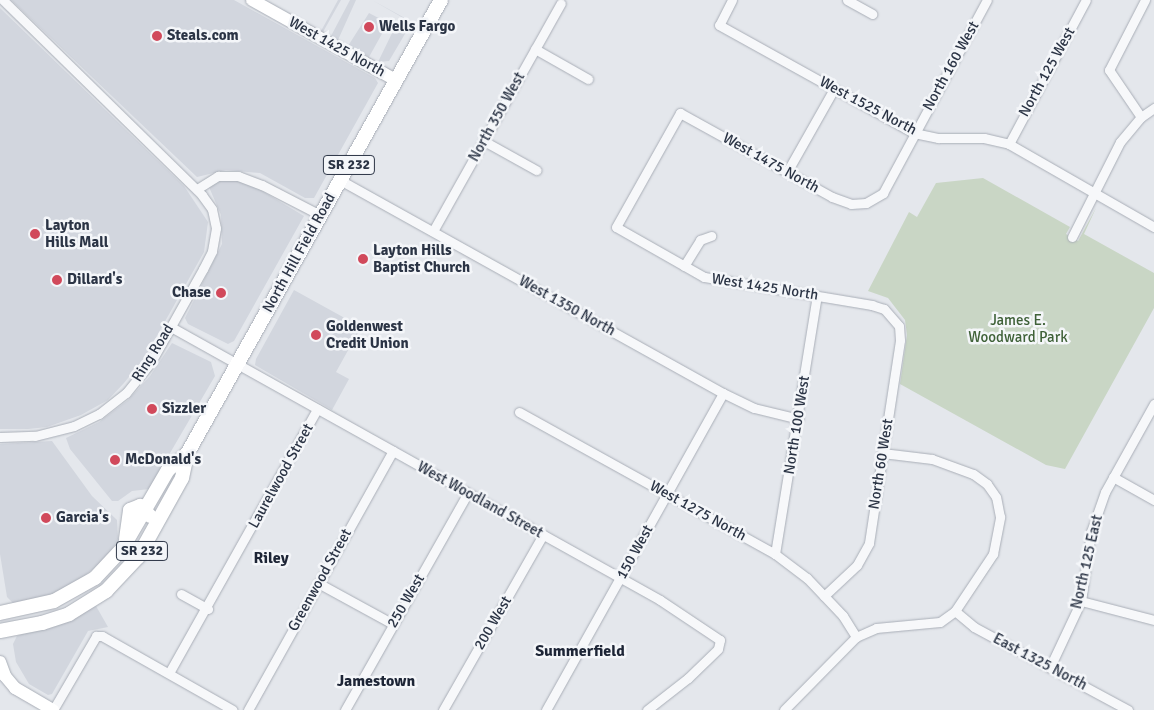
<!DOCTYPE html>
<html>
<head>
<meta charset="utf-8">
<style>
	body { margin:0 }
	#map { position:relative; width:1154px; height:710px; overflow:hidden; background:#e4e7ec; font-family:Signika,sans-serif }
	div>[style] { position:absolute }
	.built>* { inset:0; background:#d2d6de }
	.green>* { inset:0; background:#c9d6c5 }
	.roads { filter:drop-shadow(0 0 1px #a9aeb7) drop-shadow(0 0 1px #a9aeb7) }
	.street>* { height:9px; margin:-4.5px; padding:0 4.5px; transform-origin:4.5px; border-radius:4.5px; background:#f7f8fa }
	.secondary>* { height:12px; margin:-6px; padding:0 6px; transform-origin:6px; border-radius:6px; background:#fff }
	.primary>* { height:14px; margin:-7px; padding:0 7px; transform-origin:7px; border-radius:7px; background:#fff }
	.dots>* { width:14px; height:14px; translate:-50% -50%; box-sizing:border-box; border:2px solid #f4f6f9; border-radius:50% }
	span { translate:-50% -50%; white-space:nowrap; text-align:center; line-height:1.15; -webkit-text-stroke:5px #f4f6f9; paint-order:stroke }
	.shield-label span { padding:1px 4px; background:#f4f6f9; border:1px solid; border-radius:4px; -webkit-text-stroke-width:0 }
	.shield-label { font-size:14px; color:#2b3445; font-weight:700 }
	.poi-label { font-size:15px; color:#2b3445; font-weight:700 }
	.left { translate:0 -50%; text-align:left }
	.right { translate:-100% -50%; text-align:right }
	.street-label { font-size:15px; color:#2b3445 }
	.park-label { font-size:15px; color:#3f6138 }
	.neighbourhood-label { font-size:16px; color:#1d2536; font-weight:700 }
</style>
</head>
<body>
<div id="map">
	<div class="built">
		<i style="clip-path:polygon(11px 0,234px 0,375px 78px,378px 83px,314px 198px,305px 198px,260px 173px,226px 170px,197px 177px)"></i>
		<i style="clip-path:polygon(338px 0,341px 0,323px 32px,331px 36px,350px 0,356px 0,338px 40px,348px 46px,369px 13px,388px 23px,369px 57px,378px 62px,394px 29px,405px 33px,412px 23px,372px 0,412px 22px,389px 61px,378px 62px,321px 31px)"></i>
		<i style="clip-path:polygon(0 8px,184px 186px,208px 222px,204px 252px,145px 357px,124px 383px,108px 400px,81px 415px,47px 427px,28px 429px,0 429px)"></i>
		<i style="clip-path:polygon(232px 178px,249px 183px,304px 216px,234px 341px,228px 344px,188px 324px,185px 318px,222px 244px,221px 215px,209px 187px,218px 181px)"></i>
		<i style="clip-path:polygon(294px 290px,361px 327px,336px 372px,349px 379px,332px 410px,255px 365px,256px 359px)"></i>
		<i style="clip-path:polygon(172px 343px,211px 362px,215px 376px,149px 489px,132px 491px,118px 501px,112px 501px,70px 449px,66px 438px,99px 422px,128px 400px,150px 376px)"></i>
		<i style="clip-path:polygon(52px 441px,92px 496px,117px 520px,118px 539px,108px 556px,80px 580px,46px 598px,14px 604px,7px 597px,0 554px,0 444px)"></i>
		<i style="clip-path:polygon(96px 606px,108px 627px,88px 631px,52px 694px,48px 695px,29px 684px,16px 662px,13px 644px,17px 636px,73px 617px)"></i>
	</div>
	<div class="green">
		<i style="clip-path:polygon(983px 178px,1070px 227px,1066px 234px,1078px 241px,1096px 208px,1084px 234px,1154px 273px,1154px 308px,1065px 469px,1046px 465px,900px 384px,907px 335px,905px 320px,888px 298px,868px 291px,909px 212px,917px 217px,936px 183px)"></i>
	</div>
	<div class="roads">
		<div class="street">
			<i style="left:732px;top:0;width:28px;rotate:117deg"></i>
			<i style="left:719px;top:25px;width:223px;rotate:29deg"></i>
			<i style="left:914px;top:133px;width:25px;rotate:12deg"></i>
			<i style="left:938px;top:138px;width:46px"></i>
			<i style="left:984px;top:138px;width:26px;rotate:13deg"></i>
			<i style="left:1009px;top:144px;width:167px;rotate:29.8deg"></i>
			<i style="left:847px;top:0;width:29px;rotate:29deg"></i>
			<i style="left:535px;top:49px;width:61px;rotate:29.5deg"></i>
			<i style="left:1141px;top:117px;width:57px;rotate:-124.2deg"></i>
			<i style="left:1109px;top:70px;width:79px;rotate:-62.8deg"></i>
			<i style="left:484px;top:141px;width:60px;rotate:29.1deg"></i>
			<i style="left:1009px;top:144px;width:163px;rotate:-61.9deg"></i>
			<i style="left:787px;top:172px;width:95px;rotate:-60.5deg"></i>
			<i style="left:340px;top:180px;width:438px;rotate:29.1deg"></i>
			<i style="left:723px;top:393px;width:34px;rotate:26deg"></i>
			<i style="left:754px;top:408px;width:46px;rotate:13.7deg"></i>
			<i style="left:197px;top:189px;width:25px;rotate:-32deg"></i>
			<i style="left:218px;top:176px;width:20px"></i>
			<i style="left:238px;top:176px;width:26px;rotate:21deg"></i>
			<i style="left:262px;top:185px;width:65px;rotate:27.3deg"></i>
			<i style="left:433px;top:231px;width:261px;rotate:-60.7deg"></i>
			<i style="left:1072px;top:237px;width:106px;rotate:-63.2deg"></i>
			<i style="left:1120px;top:142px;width:33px;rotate:-50deg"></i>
			<i style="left:1141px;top:117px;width:16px;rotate:-35deg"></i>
			<i style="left:684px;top:266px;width:31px;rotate:-58deg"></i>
			<i style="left:700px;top:240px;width:12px;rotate:-20deg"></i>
			<i style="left:171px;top:327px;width:560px;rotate:29.17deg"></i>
			<i style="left:660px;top:600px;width:72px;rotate:33.7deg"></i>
			<i style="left:720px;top:640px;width:9px;rotate:103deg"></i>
			<i style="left:718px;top:649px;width:42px;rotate:136deg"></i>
			<i style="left:688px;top:678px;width:52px;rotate:142deg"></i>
			<i style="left:519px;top:412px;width:293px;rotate:29deg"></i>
			<i style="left:775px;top:554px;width:40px;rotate:37deg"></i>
			<i style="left:807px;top:578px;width:52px;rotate:46.5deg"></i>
			<i style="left:843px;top:616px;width:25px;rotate:58deg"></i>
			<i style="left:0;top:437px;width:35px;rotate:-2deg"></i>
			<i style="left:35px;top:436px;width:40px;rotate:-14.4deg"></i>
			<i style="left:74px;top:426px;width:28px;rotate:-26deg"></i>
			<i style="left:99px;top:414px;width:34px;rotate:-38deg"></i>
			<i style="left:126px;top:393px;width:40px;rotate:-51deg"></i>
			<i style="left:151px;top:362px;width:107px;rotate:-60.8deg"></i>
			<i style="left:203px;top:269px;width:20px;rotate:-63deg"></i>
			<i style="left:212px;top:251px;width:23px;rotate:-80deg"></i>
			<i style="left:216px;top:228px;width:19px;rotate:-102deg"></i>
			<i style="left:212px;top:209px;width:17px;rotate:-126deg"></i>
			<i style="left:202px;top:195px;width:279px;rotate:-135.6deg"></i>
			<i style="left:1113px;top:477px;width:47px;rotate:29.3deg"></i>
			<i style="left:775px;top:554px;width:261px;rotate:-80.8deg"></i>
			<i style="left:318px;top:583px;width:85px;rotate:28.7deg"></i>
			<i style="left:181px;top:594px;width:31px;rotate:29deg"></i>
			<i style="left:824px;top:596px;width:45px;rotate:-43.2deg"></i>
			<i style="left:857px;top:565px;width:25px;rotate:-61deg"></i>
			<i style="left:869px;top:543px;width:205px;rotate:-81.3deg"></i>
			<i style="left:900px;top:340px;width:14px;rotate:-94deg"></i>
			<i style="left:899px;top:326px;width:23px;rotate:-131deg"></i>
			<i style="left:884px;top:309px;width:13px;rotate:-162deg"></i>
			<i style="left:872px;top:305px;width:170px;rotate:-170.5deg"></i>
			<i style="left:704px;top:277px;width:101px;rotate:-150.4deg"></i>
			<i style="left:616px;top:227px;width:131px;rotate:-60.7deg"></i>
			<i style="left:680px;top:113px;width:174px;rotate:28.9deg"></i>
			<i style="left:832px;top:197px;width:20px;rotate:20deg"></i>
			<i style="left:851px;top:204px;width:15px;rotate:-4deg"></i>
			<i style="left:866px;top:203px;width:20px;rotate:-30deg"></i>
			<i style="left:883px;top:193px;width:219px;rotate:-61.7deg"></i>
			<i style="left:1081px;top:601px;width:75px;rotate:14.6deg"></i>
			<i style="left:955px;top:611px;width:25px;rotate:40deg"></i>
			<i style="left:974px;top:627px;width:175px;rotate:28.3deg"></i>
			<i style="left:1050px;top:667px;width:73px;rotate:-64.8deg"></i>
			<i style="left:1081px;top:601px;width:70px;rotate:-81.8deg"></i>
			<i style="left:1091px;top:532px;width:42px;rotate:-70.7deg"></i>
			<i style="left:1105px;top:492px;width:101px;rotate:-60.9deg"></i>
			<i style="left:169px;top:673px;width:303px;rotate:-60.7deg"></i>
			<i style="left:53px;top:710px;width:86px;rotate:-59.8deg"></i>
			<i style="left:96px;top:636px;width:6px"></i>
			<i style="left:102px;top:636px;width:150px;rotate:29.5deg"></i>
			<i style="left:248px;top:710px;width:297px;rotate:-60.8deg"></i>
			<i style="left:345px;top:710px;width:249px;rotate:-60.5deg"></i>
			<i style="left:443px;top:710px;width:202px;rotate:-60.3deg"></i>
			<i style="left:546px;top:710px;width:363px;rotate:-60.8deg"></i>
			<i style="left:784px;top:710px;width:103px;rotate:-45.4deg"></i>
			<i style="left:856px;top:637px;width:22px;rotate:-24deg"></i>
			<i style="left:876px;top:628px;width:64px;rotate:-5.4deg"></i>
			<i style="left:940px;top:622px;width:19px;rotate:-36deg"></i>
			<i style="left:955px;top:611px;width:69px;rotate:-56.3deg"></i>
			<i style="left:993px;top:554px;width:38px;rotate:-79deg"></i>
			<i style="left:1000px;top:517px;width:20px;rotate:-101deg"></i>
			<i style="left:996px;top:497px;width:16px;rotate:-125deg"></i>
			<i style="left:987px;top:484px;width:17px;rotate:-144deg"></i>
			<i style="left:973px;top:474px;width:44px;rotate:-159.9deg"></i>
			<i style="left:932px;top:459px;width:50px;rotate:-173.2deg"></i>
		</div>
		<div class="secondary">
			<i style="left:252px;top:0;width:165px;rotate:29.1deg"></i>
			<i style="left:0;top:662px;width:15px;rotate:70deg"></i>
			<i style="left:5px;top:676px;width:16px;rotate:50deg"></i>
			<i style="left:15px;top:688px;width:44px;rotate:30.1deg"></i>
		</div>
		<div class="primary">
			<i style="left:126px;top:539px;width:29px;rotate:-82deg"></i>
			<i style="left:130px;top:510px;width:11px;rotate:-22deg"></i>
			<i style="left:140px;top:506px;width:14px;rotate:45deg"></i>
			<i style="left:0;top:613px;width:55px;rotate:-12.5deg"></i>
			<i style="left:54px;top:601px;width:47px;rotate:-29.3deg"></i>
			<i style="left:95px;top:578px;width:40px;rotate:-47deg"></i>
			<i style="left:122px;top:549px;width:91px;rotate:-59.8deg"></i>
			<i style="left:168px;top:470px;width:25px;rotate:-40deg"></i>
			<i style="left:0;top:631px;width:43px;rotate:-10.8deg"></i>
			<i style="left:42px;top:623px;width:28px;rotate:-18deg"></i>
			<i style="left:69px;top:614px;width:44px;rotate:-31.9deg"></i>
			<i style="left:106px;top:591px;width:47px;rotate:-46.7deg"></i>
			<i style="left:138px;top:557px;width:90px;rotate:-60.9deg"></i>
			<i style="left:182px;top:478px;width:25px;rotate:-78deg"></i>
			<i style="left:187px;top:454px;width:520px;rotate:-60.77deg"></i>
		</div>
	</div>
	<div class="dots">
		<i style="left:369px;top:27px;background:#d1495b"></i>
		<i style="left:157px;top:36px;background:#d1495b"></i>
		<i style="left:35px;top:234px;background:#d1495b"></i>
		<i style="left:363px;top:259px;background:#d1495b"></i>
		<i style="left:57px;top:280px;background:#d1495b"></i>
		<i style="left:221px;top:293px;background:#d1495b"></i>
		<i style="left:316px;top:335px;background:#d1495b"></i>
		<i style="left:152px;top:409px;background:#d1495b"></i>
		<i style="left:115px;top:460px;background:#d1495b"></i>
		<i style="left:46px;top:518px;background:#d1495b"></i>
	</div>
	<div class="shield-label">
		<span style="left:349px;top:165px">SR 232</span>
		<span style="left:142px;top:551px">SR 232</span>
	</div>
	<div class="poi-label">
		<span class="left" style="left:379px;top:27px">Wells Fargo</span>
		<span class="left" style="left:167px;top:36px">Steals.com</span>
		<span class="left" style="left:45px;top:234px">Layton<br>Hills Mall</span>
		<span class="left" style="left:373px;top:259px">Layton Hills<br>Baptist Church</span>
		<span class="left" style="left:67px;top:280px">Dillard's</span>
		<span class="right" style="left:211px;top:293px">Chase</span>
		<span class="left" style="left:326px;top:335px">Goldenwest<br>Credit Union</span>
		<span class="left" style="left:162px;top:409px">Sizzler</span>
		<span class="left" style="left:125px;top:460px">McDonald's</span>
		<span class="left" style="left:56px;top:518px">Garcia's</span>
	</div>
	<div class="street-label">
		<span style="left:337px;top:47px;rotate:29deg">West 1425 North</span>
		<span style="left:951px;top:66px;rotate:-61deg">North 160 West</span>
		<span style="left:1047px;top:72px;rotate:-61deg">North 125 West</span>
		<span style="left:868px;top:106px;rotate:28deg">West 1525 North</span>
		<span style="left:497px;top:117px;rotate:-61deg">North 350 West</span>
		<span style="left:771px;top:163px;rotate:29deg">West 1475 North</span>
		<span style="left:299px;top:253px;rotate:-61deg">North Hill Field Road</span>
		<span style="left:765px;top:287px;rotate:9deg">West 1425 North</span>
		<span style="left:567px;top:306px;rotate:29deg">West 1350 North</span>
		<span style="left:153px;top:353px;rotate:-58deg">Ring Road</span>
		<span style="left:797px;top:425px;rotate:-81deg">North 100 West</span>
		<span style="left:881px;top:464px;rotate:-81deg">North 60 West</span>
		<span style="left:281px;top:476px;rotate:-61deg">Laurelwood Street</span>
		<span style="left:480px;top:500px;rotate:29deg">West Woodland Street</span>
		<span style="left:698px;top:511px;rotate:29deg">West 1275 North</span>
		<span style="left:635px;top:552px;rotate:-61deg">150 West</span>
		<span style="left:1087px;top:562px;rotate:-77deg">North 125 East</span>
		<span style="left:320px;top:580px;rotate:-61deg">Greenwood Street</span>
		<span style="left:406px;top:601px;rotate:-60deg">250 West</span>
		<span style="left:493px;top:623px;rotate:-60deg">200 West</span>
		<span style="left:1040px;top:662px;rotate:28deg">East 1325 North</span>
	</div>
	<div class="park-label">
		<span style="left:1018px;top:329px">James E.<br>Woodward Park</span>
	</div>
	<div class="neighbourhood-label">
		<span style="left:271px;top:558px">Riley</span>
		<span style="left:580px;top:651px">Summerfield</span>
		<span style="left:376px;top:681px">Jamestown</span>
	</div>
</div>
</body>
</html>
